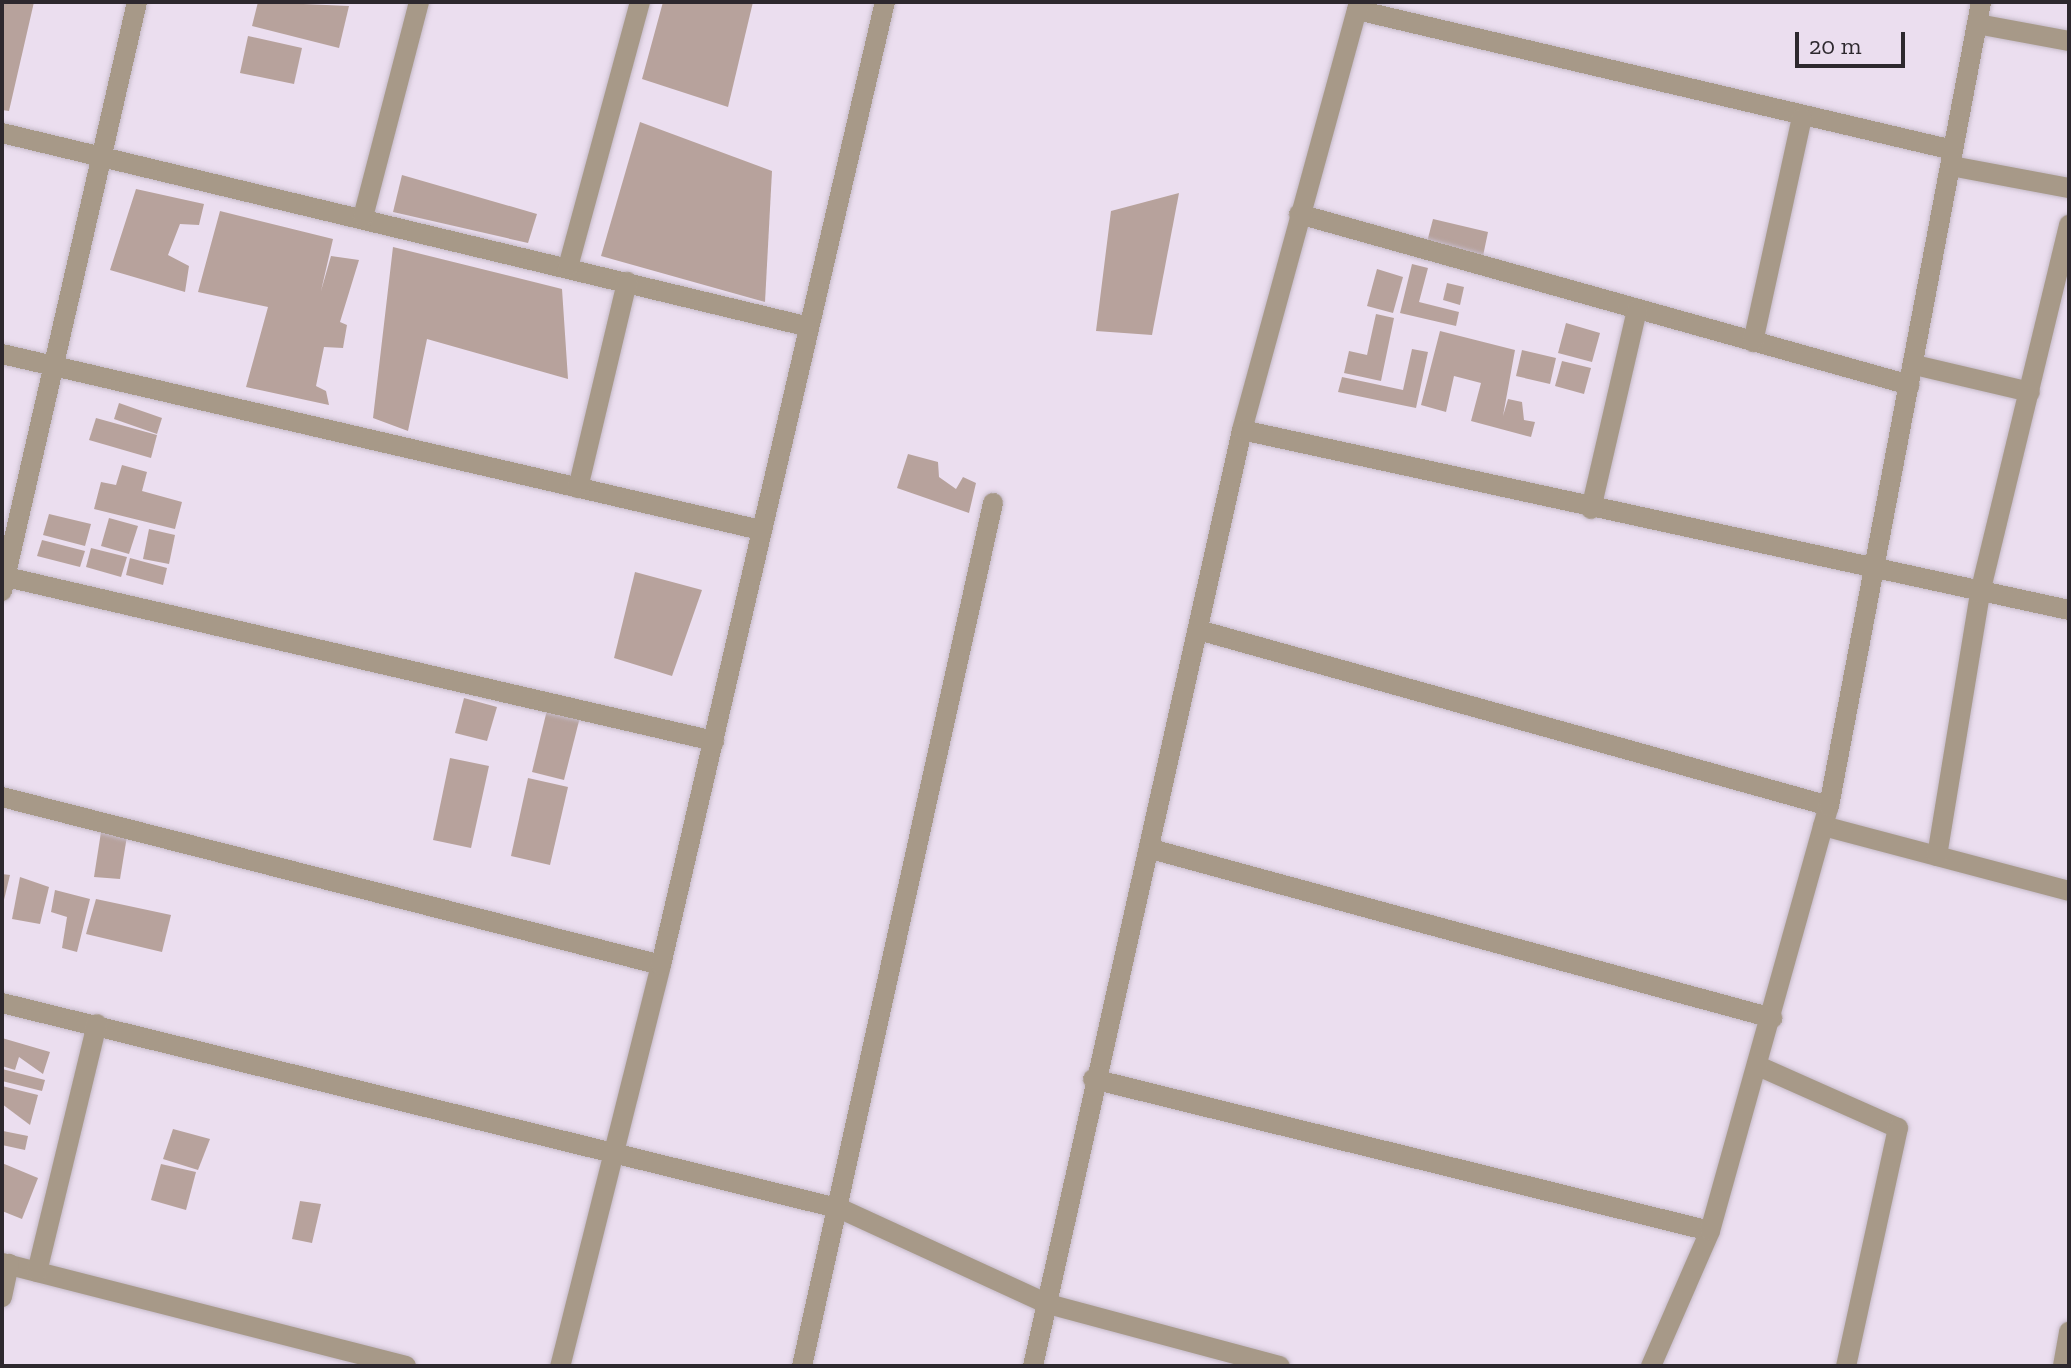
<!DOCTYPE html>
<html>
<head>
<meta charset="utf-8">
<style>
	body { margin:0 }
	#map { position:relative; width:2071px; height:1368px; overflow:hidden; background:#ebdeef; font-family:"Zilla Slab",serif }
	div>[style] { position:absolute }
	.building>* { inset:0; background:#b7a29c }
	.roads { filter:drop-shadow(0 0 2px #c5bac8) drop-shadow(0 0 2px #c5bac8) }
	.street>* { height:20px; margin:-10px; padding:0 10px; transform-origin:10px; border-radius:10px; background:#a79988 }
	span { translate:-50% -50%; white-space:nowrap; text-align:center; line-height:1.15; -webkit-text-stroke:8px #ebdeef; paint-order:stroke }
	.frame { position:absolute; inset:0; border:4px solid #2d282e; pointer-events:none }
	.scale { position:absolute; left:1795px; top:32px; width:110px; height:36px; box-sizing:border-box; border:4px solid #2d282e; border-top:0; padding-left:10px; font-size:24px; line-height:28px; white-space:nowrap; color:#2d282e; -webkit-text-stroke:6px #ebdeef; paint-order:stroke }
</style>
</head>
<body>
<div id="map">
	<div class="building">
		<i style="clip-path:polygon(2px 2px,34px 2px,9px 111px,2px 110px)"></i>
		<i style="clip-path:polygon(258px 2px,349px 6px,339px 48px,252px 26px)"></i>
		<i style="clip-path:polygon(663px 2px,753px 2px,728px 107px,642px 79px)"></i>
		<i style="clip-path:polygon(248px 36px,302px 48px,294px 84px,240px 73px)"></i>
		<i style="clip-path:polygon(640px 122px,772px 171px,765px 302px,601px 256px)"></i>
		<i style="clip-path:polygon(402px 175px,537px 214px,528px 243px,393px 212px)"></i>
		<i style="clip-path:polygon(136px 189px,204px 204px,199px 225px,180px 224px,168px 255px,189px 266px,185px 292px,110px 270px)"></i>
		<i style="clip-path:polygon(1179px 193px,1152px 335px,1096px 331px,1111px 211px)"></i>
		<i style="clip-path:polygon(220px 211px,333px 239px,321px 291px,331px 256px,359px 260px,340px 322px,347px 325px,343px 348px,324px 347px,316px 386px,326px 391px,329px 405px,246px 387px,268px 307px,198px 292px)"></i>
		<i style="clip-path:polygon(1433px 219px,1488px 232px,1483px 256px,1427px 242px)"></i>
		<i style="clip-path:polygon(393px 247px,562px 289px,568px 379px,427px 339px,408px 431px,373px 418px)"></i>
		<i style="clip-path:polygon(1412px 264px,1428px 268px,1419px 302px,1459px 312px,1456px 326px,1400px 313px)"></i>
		<i style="clip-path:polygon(1377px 269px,1403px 277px,1393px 313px,1367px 306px)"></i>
		<i style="clip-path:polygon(1447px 283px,1464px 287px,1460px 305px,1443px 300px)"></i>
		<i style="clip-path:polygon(1376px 314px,1394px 318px,1381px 381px,1344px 373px,1349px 351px,1367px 355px)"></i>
		<i style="clip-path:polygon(1566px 323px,1600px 333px,1592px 362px,1558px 353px)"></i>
		<i style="clip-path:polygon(1440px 331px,1515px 350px,1503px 416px,1508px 399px,1522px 402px,1524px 420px,1535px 422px,1531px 437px,1471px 421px,1481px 383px,1454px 376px,1446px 412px,1421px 405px)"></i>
		<i style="clip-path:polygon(1412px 349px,1428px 352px,1416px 408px,1338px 392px,1342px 377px,1403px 390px)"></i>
		<i style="clip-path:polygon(1522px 350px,1556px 358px,1550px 384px,1516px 376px)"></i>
		<i style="clip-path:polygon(1562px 361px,1591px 368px,1584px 394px,1555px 386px)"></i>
		<i style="clip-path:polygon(119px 403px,162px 418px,157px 434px,114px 419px)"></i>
		<i style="clip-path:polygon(96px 418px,157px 435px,151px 458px,89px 440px)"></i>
		<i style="clip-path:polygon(908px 454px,938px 462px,939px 477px,956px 489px,963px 477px,976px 483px,969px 513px,897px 488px)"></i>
		<i style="clip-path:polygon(122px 465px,147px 472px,142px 491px,182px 502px,175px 529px,94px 509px,101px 482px,116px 485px)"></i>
		<i style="clip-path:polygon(49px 514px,91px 524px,85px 546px,43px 535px)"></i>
		<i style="clip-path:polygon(109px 518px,138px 526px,129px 554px,101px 546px)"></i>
		<i style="clip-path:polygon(149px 529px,175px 535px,169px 564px,143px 559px)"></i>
		<i style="clip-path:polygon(42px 540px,85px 551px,80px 567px,37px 556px)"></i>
		<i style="clip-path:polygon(91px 548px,127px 557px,121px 577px,86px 567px)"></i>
		<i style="clip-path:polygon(130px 558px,167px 568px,163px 585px,126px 575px)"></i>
		<i style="clip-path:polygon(635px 572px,702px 590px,672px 676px,614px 658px)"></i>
		<i style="clip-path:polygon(464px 698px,497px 707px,487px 741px,455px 733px)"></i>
		<i style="clip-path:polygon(547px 710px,580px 717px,564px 780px,532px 772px)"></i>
		<i style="clip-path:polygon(450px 758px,489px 766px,471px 848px,433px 840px)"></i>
		<i style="clip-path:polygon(528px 778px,568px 787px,550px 865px,511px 856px)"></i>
		<i style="clip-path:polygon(101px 832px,127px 836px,120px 879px,94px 877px)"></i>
		<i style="clip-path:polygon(2px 874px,10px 875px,3px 904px,2px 904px)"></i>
		<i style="clip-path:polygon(20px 877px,49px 887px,40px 924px,12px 919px)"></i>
		<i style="clip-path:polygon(55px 890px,90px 899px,77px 952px,62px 948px,67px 917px,51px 912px)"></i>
		<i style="clip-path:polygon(96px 899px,171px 915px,162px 952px,86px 934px)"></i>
		<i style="clip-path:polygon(2px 1038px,50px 1052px,43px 1074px,19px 1057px,15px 1070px,2px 1066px)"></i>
		<i style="clip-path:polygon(2px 1069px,45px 1080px,42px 1091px,2px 1081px)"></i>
		<i style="clip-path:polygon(2px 1086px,38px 1095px,30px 1125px,2px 1104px)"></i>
		<i style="clip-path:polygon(173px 1129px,210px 1139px,198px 1170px,163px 1159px)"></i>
		<i style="clip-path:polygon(3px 1131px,28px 1136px,25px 1150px,2px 1145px)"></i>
		<i style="clip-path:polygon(2px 1163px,38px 1178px,22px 1219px,2px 1211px)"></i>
		<i style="clip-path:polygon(161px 1164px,196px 1172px,186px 1210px,151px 1200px)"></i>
		<i style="clip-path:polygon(300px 1201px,321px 1204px,312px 1243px,292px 1239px)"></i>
	</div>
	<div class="roads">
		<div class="street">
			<i style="left:1357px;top:10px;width:612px;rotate:13.22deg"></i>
			<i style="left:1977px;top:24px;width:94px;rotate:10.5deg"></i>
			<i style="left:2px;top:133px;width:826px;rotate:13.51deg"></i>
			<i style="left:1951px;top:166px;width:120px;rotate:10.6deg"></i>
			<i style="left:1299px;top:214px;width:634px;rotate:15.64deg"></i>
			<i style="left:363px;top:217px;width:222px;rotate:-75.4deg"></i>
			<i style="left:568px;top:267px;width:275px;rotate:-74.8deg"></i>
			<i style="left:1753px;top:342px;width:229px;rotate:-77.7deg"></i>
			<i style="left:2px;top:354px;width:779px;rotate:13.06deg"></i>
			<i style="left:1915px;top:365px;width:118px;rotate:13.2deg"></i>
			<i style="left:1242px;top:430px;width:444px;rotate:-74.7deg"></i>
			<i style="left:578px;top:488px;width:212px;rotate:-76.6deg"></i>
			<i style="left:1591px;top:509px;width:205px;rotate:-77deg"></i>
			<i style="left:2px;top:576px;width:731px;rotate:13.05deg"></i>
			<i style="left:2px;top:591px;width:604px;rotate:-77.09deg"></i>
			<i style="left:1202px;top:631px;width:651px;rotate:15.59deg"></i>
			<i style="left:2px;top:797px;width:680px;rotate:14.3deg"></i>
			<i style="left:661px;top:965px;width:414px;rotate:104.1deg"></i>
			<i style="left:1823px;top:826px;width:254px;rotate:14.8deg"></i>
			<i style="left:1151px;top:849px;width:644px;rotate:15.22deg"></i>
			<i style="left:1937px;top:856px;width:266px;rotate:-80.7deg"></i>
			<i style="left:1980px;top:593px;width:379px;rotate:-76.4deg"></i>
			<i style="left:661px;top:965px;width:989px;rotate:-76.91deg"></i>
			<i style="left:2px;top:1003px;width:864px;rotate:13.79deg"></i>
			<i style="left:841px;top:1209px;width:228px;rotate:24.7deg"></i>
			<i style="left:1048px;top:1304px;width:240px;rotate:15deg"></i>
			<i style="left:1758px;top:1066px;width:153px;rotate:23.9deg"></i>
			<i style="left:1898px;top:1128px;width:244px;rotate:102.3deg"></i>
			<i style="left:1093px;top:1079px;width:635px;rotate:13.84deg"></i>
			<i style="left:2px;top:1263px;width:417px;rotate:14.3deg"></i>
			<i style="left:37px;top:1272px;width:255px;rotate:-76.4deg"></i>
			<i style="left:2px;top:1297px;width:34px;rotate:-78deg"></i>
			<i style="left:802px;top:1366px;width:884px;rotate:-77.52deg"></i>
			<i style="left:1033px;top:1366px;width:959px;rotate:-77.41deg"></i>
			<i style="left:1242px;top:430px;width:846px;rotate:12.28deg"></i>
			<i style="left:1651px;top:1366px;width:147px;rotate:-66.4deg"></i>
			<i style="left:1710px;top:1231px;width:441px;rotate:-74.4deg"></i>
			<i style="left:1829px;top:806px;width:818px;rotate:-79.29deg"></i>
			<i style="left:2063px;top:1366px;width:35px;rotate:-80deg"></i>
		</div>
	</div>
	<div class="frame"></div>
	<div class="scale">20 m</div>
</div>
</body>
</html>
